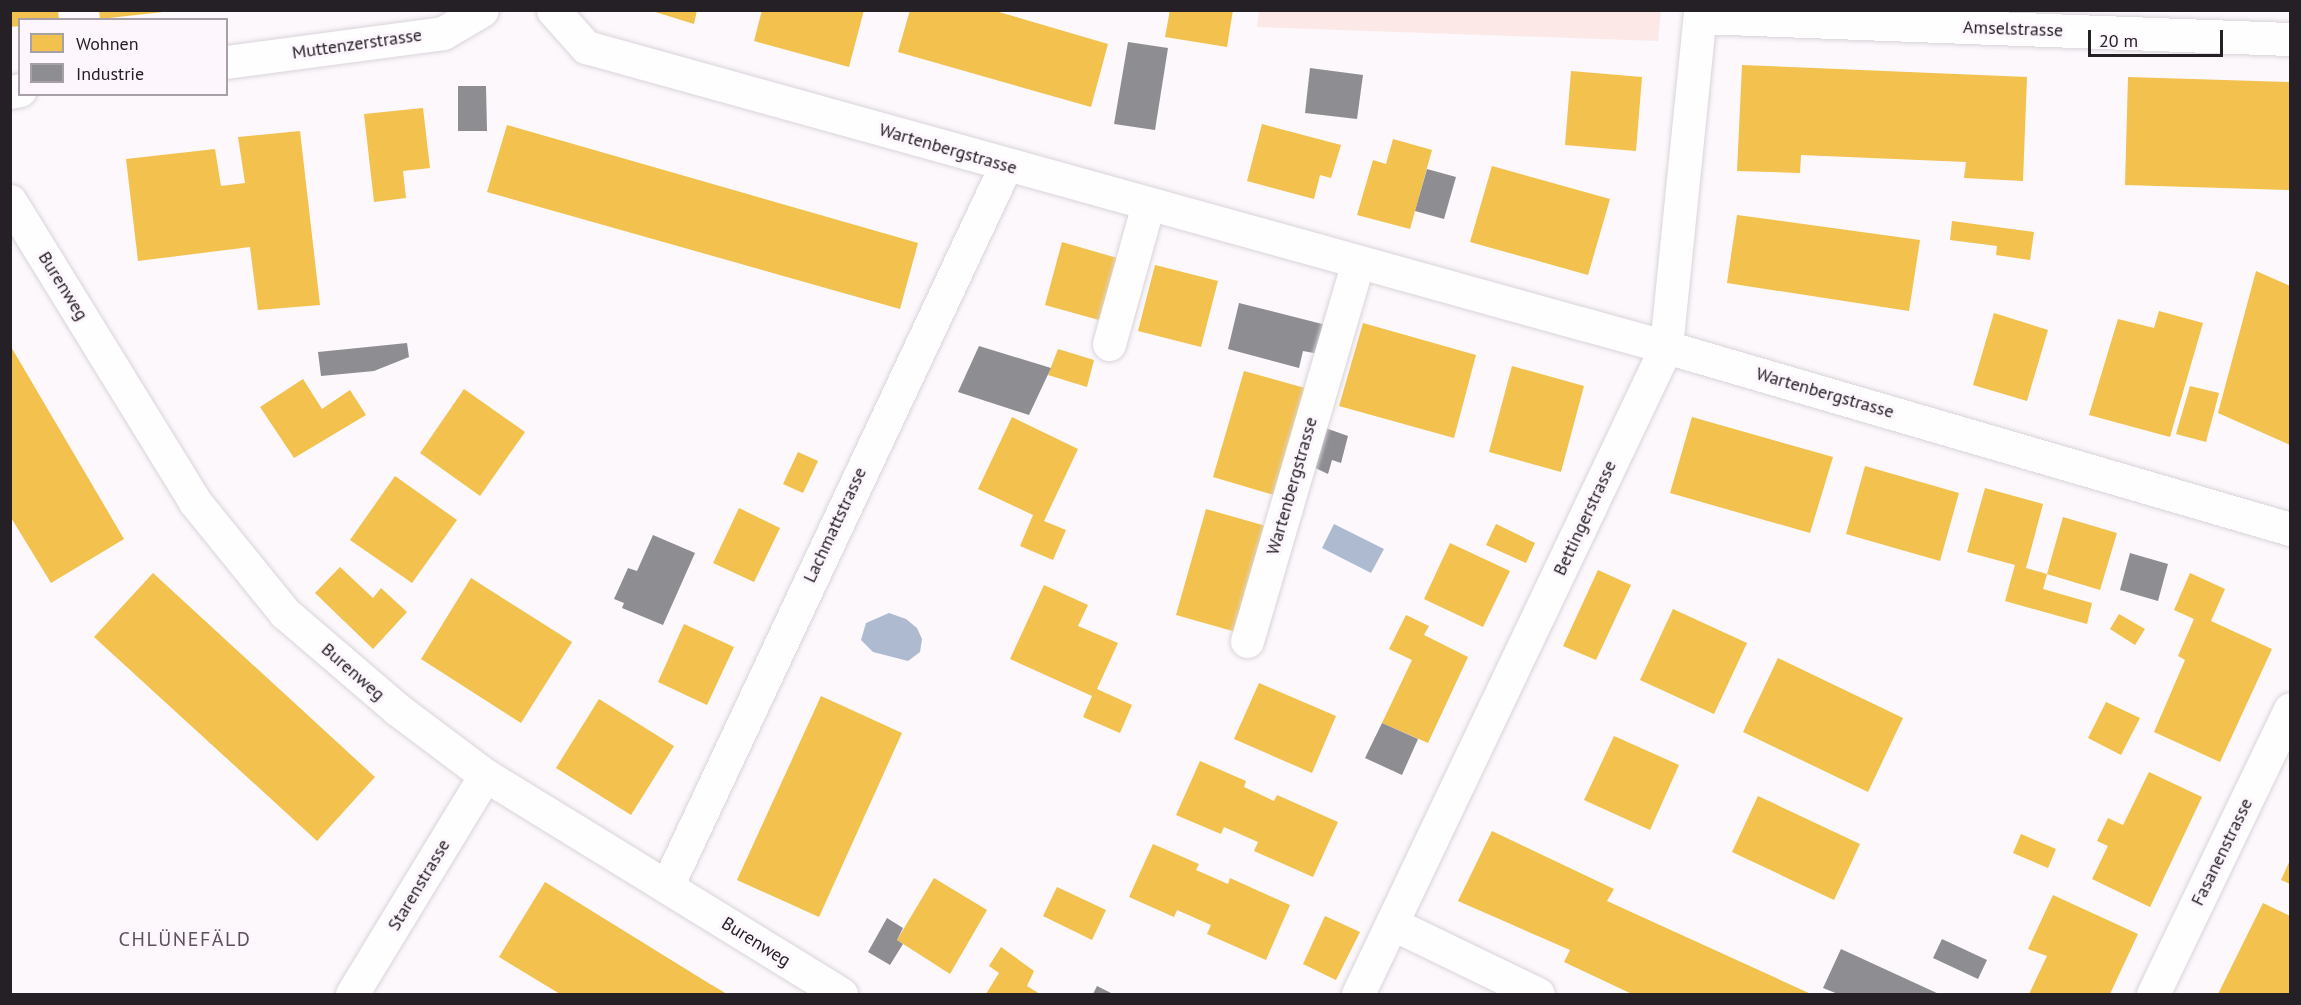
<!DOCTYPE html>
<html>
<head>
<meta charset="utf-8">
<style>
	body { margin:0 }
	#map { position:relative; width:2301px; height:1005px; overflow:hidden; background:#fcf8fc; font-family:"PT Sans",sans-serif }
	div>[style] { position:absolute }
	.green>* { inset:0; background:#fbe8e7 }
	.water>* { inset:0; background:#aebad0 }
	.homes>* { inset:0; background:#f2c14e }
	.industry>* { inset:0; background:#8d8d92 }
	.roads { filter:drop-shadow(0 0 2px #d9d4d9) drop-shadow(0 0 2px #d9d4d9) }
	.minor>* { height:33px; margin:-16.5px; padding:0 16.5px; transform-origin:16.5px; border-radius:16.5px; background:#fffeff }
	span { translate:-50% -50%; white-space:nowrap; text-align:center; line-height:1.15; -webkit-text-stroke:6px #fdf7fd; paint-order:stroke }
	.street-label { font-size:18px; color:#252025 }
	.neighbourhood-label { font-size:20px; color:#5d505d; letter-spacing:1.5px }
	.frame { position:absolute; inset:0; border:12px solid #252025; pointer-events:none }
	.legend { position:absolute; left:18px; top:18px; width:210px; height:78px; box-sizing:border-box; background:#fdf7fd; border:2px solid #a7a1a7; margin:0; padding:8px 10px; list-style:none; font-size:18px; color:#252025 }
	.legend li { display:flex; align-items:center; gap:12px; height:30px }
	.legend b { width:30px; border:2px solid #a7a1a7 }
	.scale { position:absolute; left:2088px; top:30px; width:135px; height:27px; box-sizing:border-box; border:3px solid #252025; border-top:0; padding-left:8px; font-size:18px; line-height:21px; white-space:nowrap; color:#252025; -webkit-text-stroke:4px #fdf7fd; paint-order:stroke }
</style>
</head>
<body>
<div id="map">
	<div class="green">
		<i style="clip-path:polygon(1259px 10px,1661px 10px,1661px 11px,1658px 41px,1257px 27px)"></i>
	</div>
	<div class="water">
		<i style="clip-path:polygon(1334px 524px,1384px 549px,1371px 573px,1322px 548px)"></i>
		<i style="clip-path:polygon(889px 613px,906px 619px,917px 628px,922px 639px,920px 652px,908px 661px,873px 652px,861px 640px,866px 623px)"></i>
	</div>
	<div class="homes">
		<i style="clip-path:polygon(10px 10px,58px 10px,59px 20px,20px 20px,20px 26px,10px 27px)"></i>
		<i style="clip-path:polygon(99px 10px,163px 10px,163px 12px,100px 19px)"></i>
		<i style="clip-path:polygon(649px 10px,697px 10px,694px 24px)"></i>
		<i style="clip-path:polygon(762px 10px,864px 10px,849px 67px,754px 41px)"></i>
		<i style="clip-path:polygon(910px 10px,992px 10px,1108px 44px,1091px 107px,898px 52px)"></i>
		<i style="clip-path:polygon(1170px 10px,1233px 10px,1227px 47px,1165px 37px)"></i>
		<i style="clip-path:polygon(1742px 65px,2027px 77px,2023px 181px,1964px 178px,1966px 162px,1801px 155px,1800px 173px,1737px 171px)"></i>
		<i style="clip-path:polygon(1571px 71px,1642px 77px,1636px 151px,1565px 145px)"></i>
		<i style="clip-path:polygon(2128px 77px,2290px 82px,2290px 190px,2125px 185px)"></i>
		<i style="clip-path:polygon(423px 108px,430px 168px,403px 171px,406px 198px,374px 202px,364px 114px)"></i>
		<i style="clip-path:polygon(1262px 124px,1341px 145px,1331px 178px,1320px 175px,1314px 199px,1247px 181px)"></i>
		<i style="clip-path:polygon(507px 125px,918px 243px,900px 309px,487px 192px)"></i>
		<i style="clip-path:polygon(300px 131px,320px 305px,258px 310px,250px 247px,138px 261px,126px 159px,215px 149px,221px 186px,245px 183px,238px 137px)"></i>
		<i style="clip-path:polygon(1393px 139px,1432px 150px,1410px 229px,1357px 215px,1373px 160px,1386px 164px)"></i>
		<i style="clip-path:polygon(1492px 166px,1610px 199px,1588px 275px,1470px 242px)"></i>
		<i style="clip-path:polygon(1737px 215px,1920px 240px,1909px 311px,1727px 283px)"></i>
		<i style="clip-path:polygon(1952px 221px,2034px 232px,2030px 260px,1996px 255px,1997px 246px,1950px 240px)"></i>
		<i style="clip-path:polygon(1062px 242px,1124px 260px,1106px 322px,1045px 305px)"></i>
		<i style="clip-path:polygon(1155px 265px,1218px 281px,1201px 347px,1138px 331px)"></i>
		<i style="clip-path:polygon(2256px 271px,2290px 286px,2290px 445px,2218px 413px)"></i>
		<i style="clip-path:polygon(2159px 311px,2203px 323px,2170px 437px,2089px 415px,2118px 319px,2154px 328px)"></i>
		<i style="clip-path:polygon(1994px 313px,2048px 330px,2027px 401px,1973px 385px)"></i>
		<i style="clip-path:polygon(1363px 323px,1476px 355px,1454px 438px,1339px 406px)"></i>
		<i style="clip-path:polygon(10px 345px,124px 539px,51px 583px,10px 516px)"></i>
		<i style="clip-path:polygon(1058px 349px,1094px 360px,1087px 387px,1048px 375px)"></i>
		<i style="clip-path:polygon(1512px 366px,1584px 386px,1561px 472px,1489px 452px)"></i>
		<i style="clip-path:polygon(1244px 371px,1305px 388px,1274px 495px,1213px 477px)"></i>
		<i style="clip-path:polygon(303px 379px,322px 409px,350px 390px,366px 415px,294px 458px,260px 407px)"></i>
		<i style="clip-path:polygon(2190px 386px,2219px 393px,2206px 442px,2176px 434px)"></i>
		<i style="clip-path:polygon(464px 389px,525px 432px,480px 496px,420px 453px)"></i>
		<i style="clip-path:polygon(1012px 417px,1078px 449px,1044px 521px,1066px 530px,1053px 560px,1020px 546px,1033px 515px,978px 489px)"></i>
		<i style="clip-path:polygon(1692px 417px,1833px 457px,1810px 533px,1670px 493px)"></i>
		<i style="clip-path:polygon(798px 452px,818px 461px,803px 493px,783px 484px)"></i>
		<i style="clip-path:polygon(1865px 466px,1959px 493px,1940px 561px,1846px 534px)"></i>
		<i style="clip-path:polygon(395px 476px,457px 520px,412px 583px,350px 540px)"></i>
		<i style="clip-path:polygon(1985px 488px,2043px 504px,2026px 568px,2047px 574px,2043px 589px,2092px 603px,2087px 624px,2005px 601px,2015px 565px,1967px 552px)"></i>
		<i style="clip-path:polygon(739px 508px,780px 528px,754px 582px,713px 563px)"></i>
		<i style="clip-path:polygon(1206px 509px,1266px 526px,1236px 632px,1176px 615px)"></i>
		<i style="clip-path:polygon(2063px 517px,2117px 533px,2100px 590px,2047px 574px)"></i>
		<i style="clip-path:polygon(1496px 524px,1535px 543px,1526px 563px,1486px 545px)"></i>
		<i style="clip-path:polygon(1450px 543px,1510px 571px,1483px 627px,1424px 599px)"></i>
		<i style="clip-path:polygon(340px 567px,373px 598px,381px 588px,407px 612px,373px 649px,315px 593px)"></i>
		<i style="clip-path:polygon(1598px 570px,1631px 585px,1596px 660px,1563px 646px)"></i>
		<i style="clip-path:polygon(153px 573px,375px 777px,317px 841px,94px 637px)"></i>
		<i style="clip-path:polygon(2190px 573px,2225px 589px,2211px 621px,2272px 649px,2220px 762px,2154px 732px,2185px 660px,2178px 656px,2194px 619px,2174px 610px)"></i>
		<i style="clip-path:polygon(471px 578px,572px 642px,521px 723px,421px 659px)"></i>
		<i style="clip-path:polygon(1044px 585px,1088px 605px,1078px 626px,1118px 643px,1097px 689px,1132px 705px,1120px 733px,1083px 717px,1092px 696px,1010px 659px)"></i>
		<i style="clip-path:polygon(1673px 609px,1747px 643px,1714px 714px,1640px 680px)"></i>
		<i style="clip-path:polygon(2119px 614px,2145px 629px,2135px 645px,2110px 629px)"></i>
		<i style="clip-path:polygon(1406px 615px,1429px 626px,1424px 635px,1468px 657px,1428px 743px,1382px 723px,1412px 660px,1389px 649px)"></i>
		<i style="clip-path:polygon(684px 624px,734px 647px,707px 705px,658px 682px)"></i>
		<i style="clip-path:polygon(1778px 658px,1903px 718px,1868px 792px,1743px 732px)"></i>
		<i style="clip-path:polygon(1259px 683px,1336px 716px,1312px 773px,1234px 739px)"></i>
		<i style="clip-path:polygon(821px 696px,902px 733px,819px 917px,737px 880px)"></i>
		<i style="clip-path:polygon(599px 699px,674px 746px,631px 815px,556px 768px)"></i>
		<i style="clip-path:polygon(2106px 702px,2140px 718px,2121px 755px,2088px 738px)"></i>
		<i style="clip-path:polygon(1614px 736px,1679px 765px,1650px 830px,1584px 800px)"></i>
		<i style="clip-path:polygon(1200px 761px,1246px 781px,1244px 787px,1274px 801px,1277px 795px,1338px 822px,1313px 877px,1254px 851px,1258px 842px,1224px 827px,1221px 834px,1176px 815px)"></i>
		<i style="clip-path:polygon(2149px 772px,2202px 797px,2150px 907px,2092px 879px,2108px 846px,2097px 841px,2108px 818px,2123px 825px)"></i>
		<i style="clip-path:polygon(1758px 796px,1860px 844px,1834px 900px,1732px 852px)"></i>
		<i style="clip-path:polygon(1492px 831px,1614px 889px,1607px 901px,1811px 994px,1632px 994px,1564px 962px,1570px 950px,1458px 901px)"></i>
		<i style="clip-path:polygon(2021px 834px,2056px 849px,2048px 868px,2013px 853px)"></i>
		<i style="clip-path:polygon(1153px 844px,1199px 864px,1196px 870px,1228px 884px,1230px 878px,1290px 905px,1266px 960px,1207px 934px,1211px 925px,1177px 910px,1174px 917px,1129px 897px)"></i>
		<i style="clip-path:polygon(2290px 860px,2290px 884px,2281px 880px)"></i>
		<i style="clip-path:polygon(934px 878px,987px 910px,950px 974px,897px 940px)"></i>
		<i style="clip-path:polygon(545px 882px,710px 984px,727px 994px,560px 994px,499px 957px)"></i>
		<i style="clip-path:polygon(1057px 887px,1106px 910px,1092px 940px,1043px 916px)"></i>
		<i style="clip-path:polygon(2053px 895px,2138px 934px,2110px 994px,2029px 994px,2047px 956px,2028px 949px)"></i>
		<i style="clip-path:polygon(2263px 903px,2290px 916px,2290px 994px,2218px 994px)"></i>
		<i style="clip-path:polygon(1325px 916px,1360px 932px,1336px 980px,1303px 964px)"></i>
		<i style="clip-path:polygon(1001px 947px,1034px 971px,1027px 986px,1040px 994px,986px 994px,999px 973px,989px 966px)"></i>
	</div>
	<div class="industry">
		<i style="clip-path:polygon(1128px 42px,1168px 48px,1155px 130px,1114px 124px)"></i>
		<i style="clip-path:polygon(1310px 68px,1363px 75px,1357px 119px,1305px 113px)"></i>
		<i style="clip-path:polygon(458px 86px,486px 86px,487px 131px,458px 131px)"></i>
		<i style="clip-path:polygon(1427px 169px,1456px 177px,1444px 219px,1415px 211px)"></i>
		<i style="clip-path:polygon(1239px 303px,1326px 325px,1319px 354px,1303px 351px,1299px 368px,1228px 349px)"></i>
		<i style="clip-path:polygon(407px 343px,409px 357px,374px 371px,321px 376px,318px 352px)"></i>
		<i style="clip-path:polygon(979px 346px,1051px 368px,1029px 415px,958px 392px)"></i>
		<i style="clip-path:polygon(1317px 425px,1348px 436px,1341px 463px,1332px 460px,1328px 474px,1307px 464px)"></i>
		<i style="clip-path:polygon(653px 535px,695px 553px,663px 625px,622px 608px,624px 603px,614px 599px,628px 568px,637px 571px)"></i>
		<i style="clip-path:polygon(2130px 553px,2168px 564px,2158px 601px,2120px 590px)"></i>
		<i style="clip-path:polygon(1382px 723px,1418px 739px,1402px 775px,1365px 758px)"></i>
		<i style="clip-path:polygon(887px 918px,903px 928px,897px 940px,903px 944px,890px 965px,868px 952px)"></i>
		<i style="clip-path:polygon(1942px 939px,1987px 960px,1978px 979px,1933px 958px)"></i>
		<i style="clip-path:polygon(1841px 949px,1939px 994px,1838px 994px,1823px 988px)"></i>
		<i style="clip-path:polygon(1097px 986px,1113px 994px,1093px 994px)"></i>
	</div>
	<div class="roads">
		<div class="minor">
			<i style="left:553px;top:10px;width:50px;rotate:48.3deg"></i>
			<i style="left:586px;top:47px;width:1121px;rotate:15.52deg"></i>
			<i style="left:1666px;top:347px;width:650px;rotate:16.26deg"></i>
			<i style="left:1700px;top:17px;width:590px;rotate:2.14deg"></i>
			<i style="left:226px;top:62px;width:219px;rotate:-7.6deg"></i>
			<i style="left:443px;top:33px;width:45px;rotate:-30.5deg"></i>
			<i style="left:10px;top:92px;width:10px;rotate:-11deg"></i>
			<i style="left:10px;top:201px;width:353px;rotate:58.4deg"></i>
			<i style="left:195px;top:502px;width:143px;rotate:51deg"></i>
			<i style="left:285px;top:613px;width:148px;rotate:40.6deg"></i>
			<i style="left:397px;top:709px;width:110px;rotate:36.9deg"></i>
			<i style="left:485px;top:775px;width:418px;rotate:31.6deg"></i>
			<i style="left:1109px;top:344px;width:145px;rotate:-74.4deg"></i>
			<i style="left:1247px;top:641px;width:395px;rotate:-73.7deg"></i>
			<i style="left:667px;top:886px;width:797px;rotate:-64.82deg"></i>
			<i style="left:1393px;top:924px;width:161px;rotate:25.8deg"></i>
			<i style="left:352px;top:994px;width:256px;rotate:-58.7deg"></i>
			<i style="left:1358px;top:994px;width:717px;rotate:-64.54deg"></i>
			<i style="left:1666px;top:347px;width:339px;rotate:-84.2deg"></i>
			<i style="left:2153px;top:994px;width:316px;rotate:-64.3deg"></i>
		</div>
	</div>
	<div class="street-label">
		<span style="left:2013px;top:29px;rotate:2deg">Amselstrasse</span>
		<span style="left:357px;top:44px;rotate:-8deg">Muttenzerstrasse</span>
		<span style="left:948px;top:149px;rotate:16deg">Wartenbergstrasse</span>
		<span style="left:63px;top:286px;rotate:58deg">Burenweg</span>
		<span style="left:1825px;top:393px;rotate:16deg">Wartenbergstrasse</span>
		<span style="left:1292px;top:486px;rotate:-74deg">Wartenbergstrasse</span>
		<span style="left:1585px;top:518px;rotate:-65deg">Bettingerstrasse</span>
		<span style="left:835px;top:525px;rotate:-65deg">Lachmattstrasse</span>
		<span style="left:353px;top:672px;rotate:41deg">Burenweg</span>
		<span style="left:2222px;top:852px;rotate:-64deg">Fasanenstrasse</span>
		<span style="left:419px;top:885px;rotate:-59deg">Starenstrasse</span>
		<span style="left:756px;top:942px;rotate:32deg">Burenweg</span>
	</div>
	<div class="neighbourhood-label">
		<span style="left:185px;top:939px">CHLÜNEFÄLD</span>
	</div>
	<div class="frame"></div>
	<ul class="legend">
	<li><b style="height:16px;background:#f2c14e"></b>Wohnen</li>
	<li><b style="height:16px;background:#8d8d92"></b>Industrie</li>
	</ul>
	<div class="scale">20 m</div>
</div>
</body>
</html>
